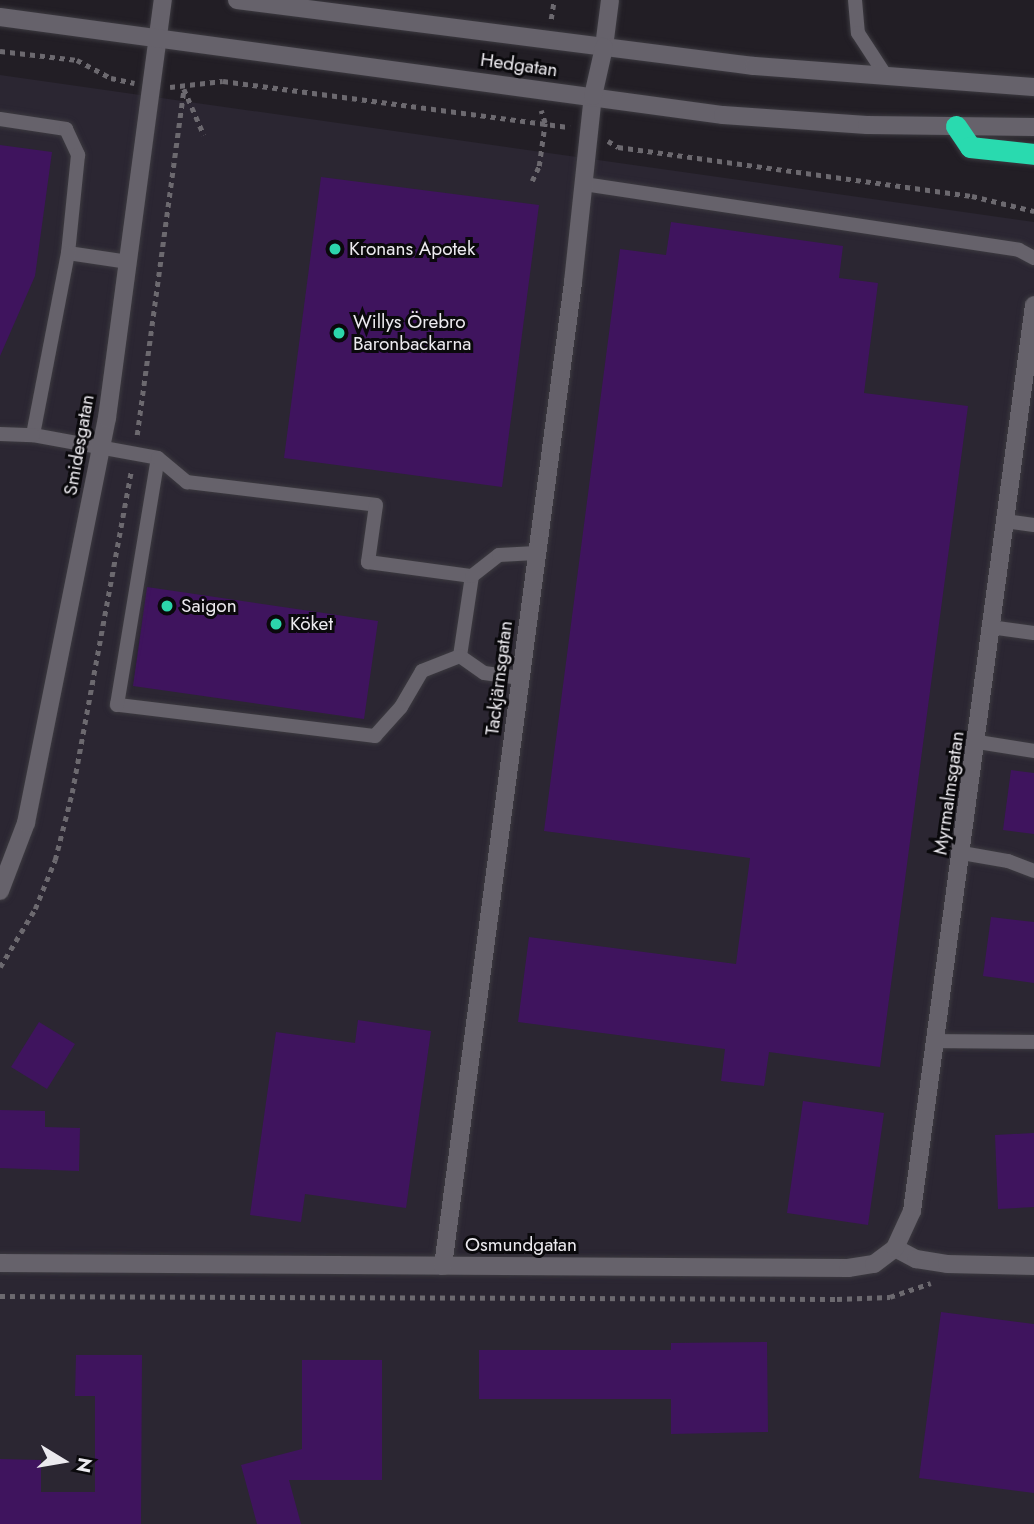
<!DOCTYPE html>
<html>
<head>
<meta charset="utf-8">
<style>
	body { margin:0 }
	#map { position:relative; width:1034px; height:1524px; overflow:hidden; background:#221e25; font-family:Jost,sans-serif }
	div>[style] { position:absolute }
	.built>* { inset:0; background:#2b2632 }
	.building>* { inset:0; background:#3f145e }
	.path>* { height:4.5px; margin-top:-2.25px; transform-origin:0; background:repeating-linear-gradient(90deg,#6c696f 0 5px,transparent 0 10px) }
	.roads { filter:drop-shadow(0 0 2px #3c3a40) drop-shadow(0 0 2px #3c3a40) }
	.lane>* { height:14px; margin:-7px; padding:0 7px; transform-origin:7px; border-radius:7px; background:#66626b }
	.street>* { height:18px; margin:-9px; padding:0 9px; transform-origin:9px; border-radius:9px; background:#66626b }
	.secondary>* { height:18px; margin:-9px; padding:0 9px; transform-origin:9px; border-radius:9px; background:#66626b }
	.highway>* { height:21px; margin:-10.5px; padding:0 10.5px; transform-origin:10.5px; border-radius:10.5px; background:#29daaf }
	.dots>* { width:19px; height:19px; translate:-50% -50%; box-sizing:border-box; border:4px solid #0a090c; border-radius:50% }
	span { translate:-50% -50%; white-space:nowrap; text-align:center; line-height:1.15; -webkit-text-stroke:6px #0a090c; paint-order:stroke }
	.street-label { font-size:19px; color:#eceaef }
	.poi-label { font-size:19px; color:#eceaef }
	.left { translate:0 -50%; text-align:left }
	.north { position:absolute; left:28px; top:1426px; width:70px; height:70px; -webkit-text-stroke:5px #0a090c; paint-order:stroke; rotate:101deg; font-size:19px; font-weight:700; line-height:28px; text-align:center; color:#eceaef }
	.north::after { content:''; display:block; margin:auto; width:24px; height:32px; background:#eceaef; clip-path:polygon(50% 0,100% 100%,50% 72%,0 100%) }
</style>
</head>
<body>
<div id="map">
	<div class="built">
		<i style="clip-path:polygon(0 75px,1034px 222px,1034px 1524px,0 1524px)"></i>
	</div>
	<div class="building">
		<i style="clip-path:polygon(0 145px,52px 152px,35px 276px,0 356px)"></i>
		<i style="clip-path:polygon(321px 177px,539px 205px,502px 487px,284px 458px)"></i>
		<i style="clip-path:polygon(671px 222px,843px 246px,839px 278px,878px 283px,864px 393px,968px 406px,880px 1067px,769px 1052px,764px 1086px,721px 1081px,725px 1049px,518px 1022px,529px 937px,736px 964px,750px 858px,544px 831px,620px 249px,666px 255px)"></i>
		<i style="clip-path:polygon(147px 587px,378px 621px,364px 719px,133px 686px)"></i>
		<i style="clip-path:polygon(1011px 770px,1034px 773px,1034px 834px,1003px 830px)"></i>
		<i style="clip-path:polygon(991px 917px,1034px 922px,1034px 983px,983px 976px)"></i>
		<i style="clip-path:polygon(358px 1020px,431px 1031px,406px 1208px,305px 1194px,301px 1222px,250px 1215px,276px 1032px,355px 1043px)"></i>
		<i style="clip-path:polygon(39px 1022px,75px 1044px,47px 1089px,11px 1067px)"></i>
		<i style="clip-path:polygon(803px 1101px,884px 1113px,868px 1225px,787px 1213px)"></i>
		<i style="clip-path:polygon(0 1110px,45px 1111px,45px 1127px,80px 1128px,79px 1171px,0 1168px)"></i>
		<i style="clip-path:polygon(1034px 1133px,1034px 1207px,998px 1209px,995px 1135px)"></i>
		<i style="clip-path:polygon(941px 1312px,1034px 1324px,1034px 1493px,919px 1478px)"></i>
		<i style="clip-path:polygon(767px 1342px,768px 1432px,671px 1434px,671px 1399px,479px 1399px,479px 1350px,671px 1350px,671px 1343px)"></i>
		<i style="clip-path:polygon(76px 1355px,142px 1355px,141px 1524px,0 1524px,0 1459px,41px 1460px,41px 1492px,95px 1492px,95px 1396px,75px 1396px)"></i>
		<i style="clip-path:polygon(302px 1360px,382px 1360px,382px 1480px,289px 1480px,301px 1524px,257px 1524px,241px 1465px,302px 1449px)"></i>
	</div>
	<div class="path">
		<i style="left:551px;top:19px;width:19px;rotate:-81deg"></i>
		<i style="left:0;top:51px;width:78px;rotate:6.7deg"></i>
		<i style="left:77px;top:60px;width:38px;rotate:28deg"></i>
		<i style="left:111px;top:78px;width:24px;rotate:12deg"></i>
		<i style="left:170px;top:87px;width:53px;rotate:-6.5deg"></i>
		<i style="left:223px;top:81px;width:350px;rotate:7.6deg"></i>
		<i style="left:184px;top:89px;width:50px;rotate:66.5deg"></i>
		<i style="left:608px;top:141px;width:12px;rotate:31deg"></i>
		<i style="left:618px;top:147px;width:357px;rotate:7.9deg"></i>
		<i style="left:972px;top:196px;width:64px;rotate:13.6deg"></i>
		<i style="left:532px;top:181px;width:17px;rotate:-65deg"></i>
		<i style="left:539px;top:166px;width:43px;rotate:-82.1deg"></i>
		<i style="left:545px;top:123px;width:13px;rotate:-108deg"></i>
		<i style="left:137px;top:435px;width:349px;rotate:-82.3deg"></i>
		<i style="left:0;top:967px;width:68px;rotate:-58.9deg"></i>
		<i style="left:35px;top:909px;width:53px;rotate:-67.8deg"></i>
		<i style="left:55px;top:860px;width:69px;rotate:-75.8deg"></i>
		<i style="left:72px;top:793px;width:327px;rotate:-79.6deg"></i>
		<i style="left:0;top:1296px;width:837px;rotate:0.21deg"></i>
		<i style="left:837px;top:1299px;width:53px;rotate:-2.2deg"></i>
		<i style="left:890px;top:1297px;width:43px;rotate:-18.9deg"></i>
	</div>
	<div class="roads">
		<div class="lane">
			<i style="left:855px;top:0;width:33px;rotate:85deg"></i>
			<i style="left:858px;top:33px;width:51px;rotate:56.9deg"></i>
			<i style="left:0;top:119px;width:67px;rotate:8.6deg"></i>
			<i style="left:66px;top:129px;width:29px;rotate:65deg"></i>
			<i style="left:78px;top:155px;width:99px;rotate:95.8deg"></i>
			<i style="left:68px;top:253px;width:61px;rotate:8.5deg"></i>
			<i style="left:584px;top:184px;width:440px;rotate:8.6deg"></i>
			<i style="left:1019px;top:250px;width:17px;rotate:28deg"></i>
			<i style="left:68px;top:253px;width:185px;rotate:100.9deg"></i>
			<i style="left:33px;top:435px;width:127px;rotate:10.4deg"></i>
			<i style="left:0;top:434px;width:33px;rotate:2deg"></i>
			<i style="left:1005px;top:521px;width:29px;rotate:8deg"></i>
			<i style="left:990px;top:627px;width:44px;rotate:7.8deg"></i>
			<i style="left:460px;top:656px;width:81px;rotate:-81.5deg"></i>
			<i style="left:520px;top:678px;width:36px;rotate:-172deg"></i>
			<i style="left:484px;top:673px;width:29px;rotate:-145deg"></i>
			<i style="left:460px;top:656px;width:41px;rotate:158.5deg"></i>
			<i style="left:422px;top:671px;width:42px;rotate:120.3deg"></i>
			<i style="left:401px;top:707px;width:39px;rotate:132deg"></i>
			<i style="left:375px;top:736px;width:260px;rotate:-173.1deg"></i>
			<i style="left:117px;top:705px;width:250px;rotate:-80.6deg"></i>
			<i style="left:158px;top:458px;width:38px;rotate:40deg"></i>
			<i style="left:187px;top:482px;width:190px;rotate:6.9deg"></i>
			<i style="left:376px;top:505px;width:58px;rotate:98deg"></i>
			<i style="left:368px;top:562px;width:105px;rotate:7.7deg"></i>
			<i style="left:472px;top:576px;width:34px;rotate:-38deg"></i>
			<i style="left:499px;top:555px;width:37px;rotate:-3deg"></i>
			<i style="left:978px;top:742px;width:57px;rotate:9.1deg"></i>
			<i style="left:962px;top:853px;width:47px;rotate:9.9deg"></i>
			<i style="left:1008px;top:861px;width:28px;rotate:21deg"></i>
			<i style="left:935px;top:1041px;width:99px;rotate:0.6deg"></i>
		</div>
		<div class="street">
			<i style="left:604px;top:47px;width:47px;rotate:-82.7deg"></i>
			<i style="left:0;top:891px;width:73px;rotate:-69.1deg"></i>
			<i style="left:26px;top:823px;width:413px;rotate:-78.7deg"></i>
			<i style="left:107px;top:418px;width:422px;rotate:-82.4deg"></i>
			<i style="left:895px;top:1248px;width:24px;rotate:28deg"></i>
			<i style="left:916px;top:1259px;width:31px;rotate:9deg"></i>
			<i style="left:947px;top:1264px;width:87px;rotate:1.3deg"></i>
			<i style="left:0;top:1263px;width:848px;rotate:0.34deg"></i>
			<i style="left:848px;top:1268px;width:26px;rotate:-9deg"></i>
			<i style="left:874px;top:1264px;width:26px;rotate:-37deg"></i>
			<i style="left:895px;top:1248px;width:41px;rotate:-65.3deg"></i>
			<i style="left:912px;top:1211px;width:914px;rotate:-82.33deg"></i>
			<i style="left:443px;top:1266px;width:993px;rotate:-82.47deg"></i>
			<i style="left:573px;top:282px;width:187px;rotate:-83.9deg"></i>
		</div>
		<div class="secondary">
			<i style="left:237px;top:0;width:521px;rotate:7.28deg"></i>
			<i style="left:754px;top:66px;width:281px;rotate:4.3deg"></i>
			<i style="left:0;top:17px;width:730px;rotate:7.72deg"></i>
			<i style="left:723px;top:115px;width:144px;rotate:4deg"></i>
			<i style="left:867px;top:125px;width:167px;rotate:0.7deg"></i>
			<i style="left:593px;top:96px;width:50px;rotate:-77.3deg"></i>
		</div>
		<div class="highway">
			<i style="left:956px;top:126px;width:25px;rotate:56deg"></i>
			<i style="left:970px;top:147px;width:64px;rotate:6.2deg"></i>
		</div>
	</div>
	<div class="dots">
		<i style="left:335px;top:249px;background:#2cd5ab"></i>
		<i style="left:339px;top:333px;background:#2cd5ab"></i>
		<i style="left:167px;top:606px;background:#2cd5ab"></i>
		<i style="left:276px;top:624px;background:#2cd5ab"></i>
	</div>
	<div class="street-label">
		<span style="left:519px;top:65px;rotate:8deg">Hedgatan</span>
		<span style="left:79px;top:445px;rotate:-80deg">Smidesgatan</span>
		<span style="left:499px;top:678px;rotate:-83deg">Tackjärnsgatan</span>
		<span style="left:949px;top:793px;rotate:-82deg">Myrmalmsgatan</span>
		<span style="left:521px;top:1245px">Osmundgatan</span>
	</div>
	<div class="poi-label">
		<span class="left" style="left:349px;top:249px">Kronans Apotek</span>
		<span class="left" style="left:353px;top:333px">Willys Örebro<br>Baronbackarna</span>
		<span class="left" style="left:181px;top:606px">Saigon</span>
		<span class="left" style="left:290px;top:624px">Köket</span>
	</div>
	<div class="north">N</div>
</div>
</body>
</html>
